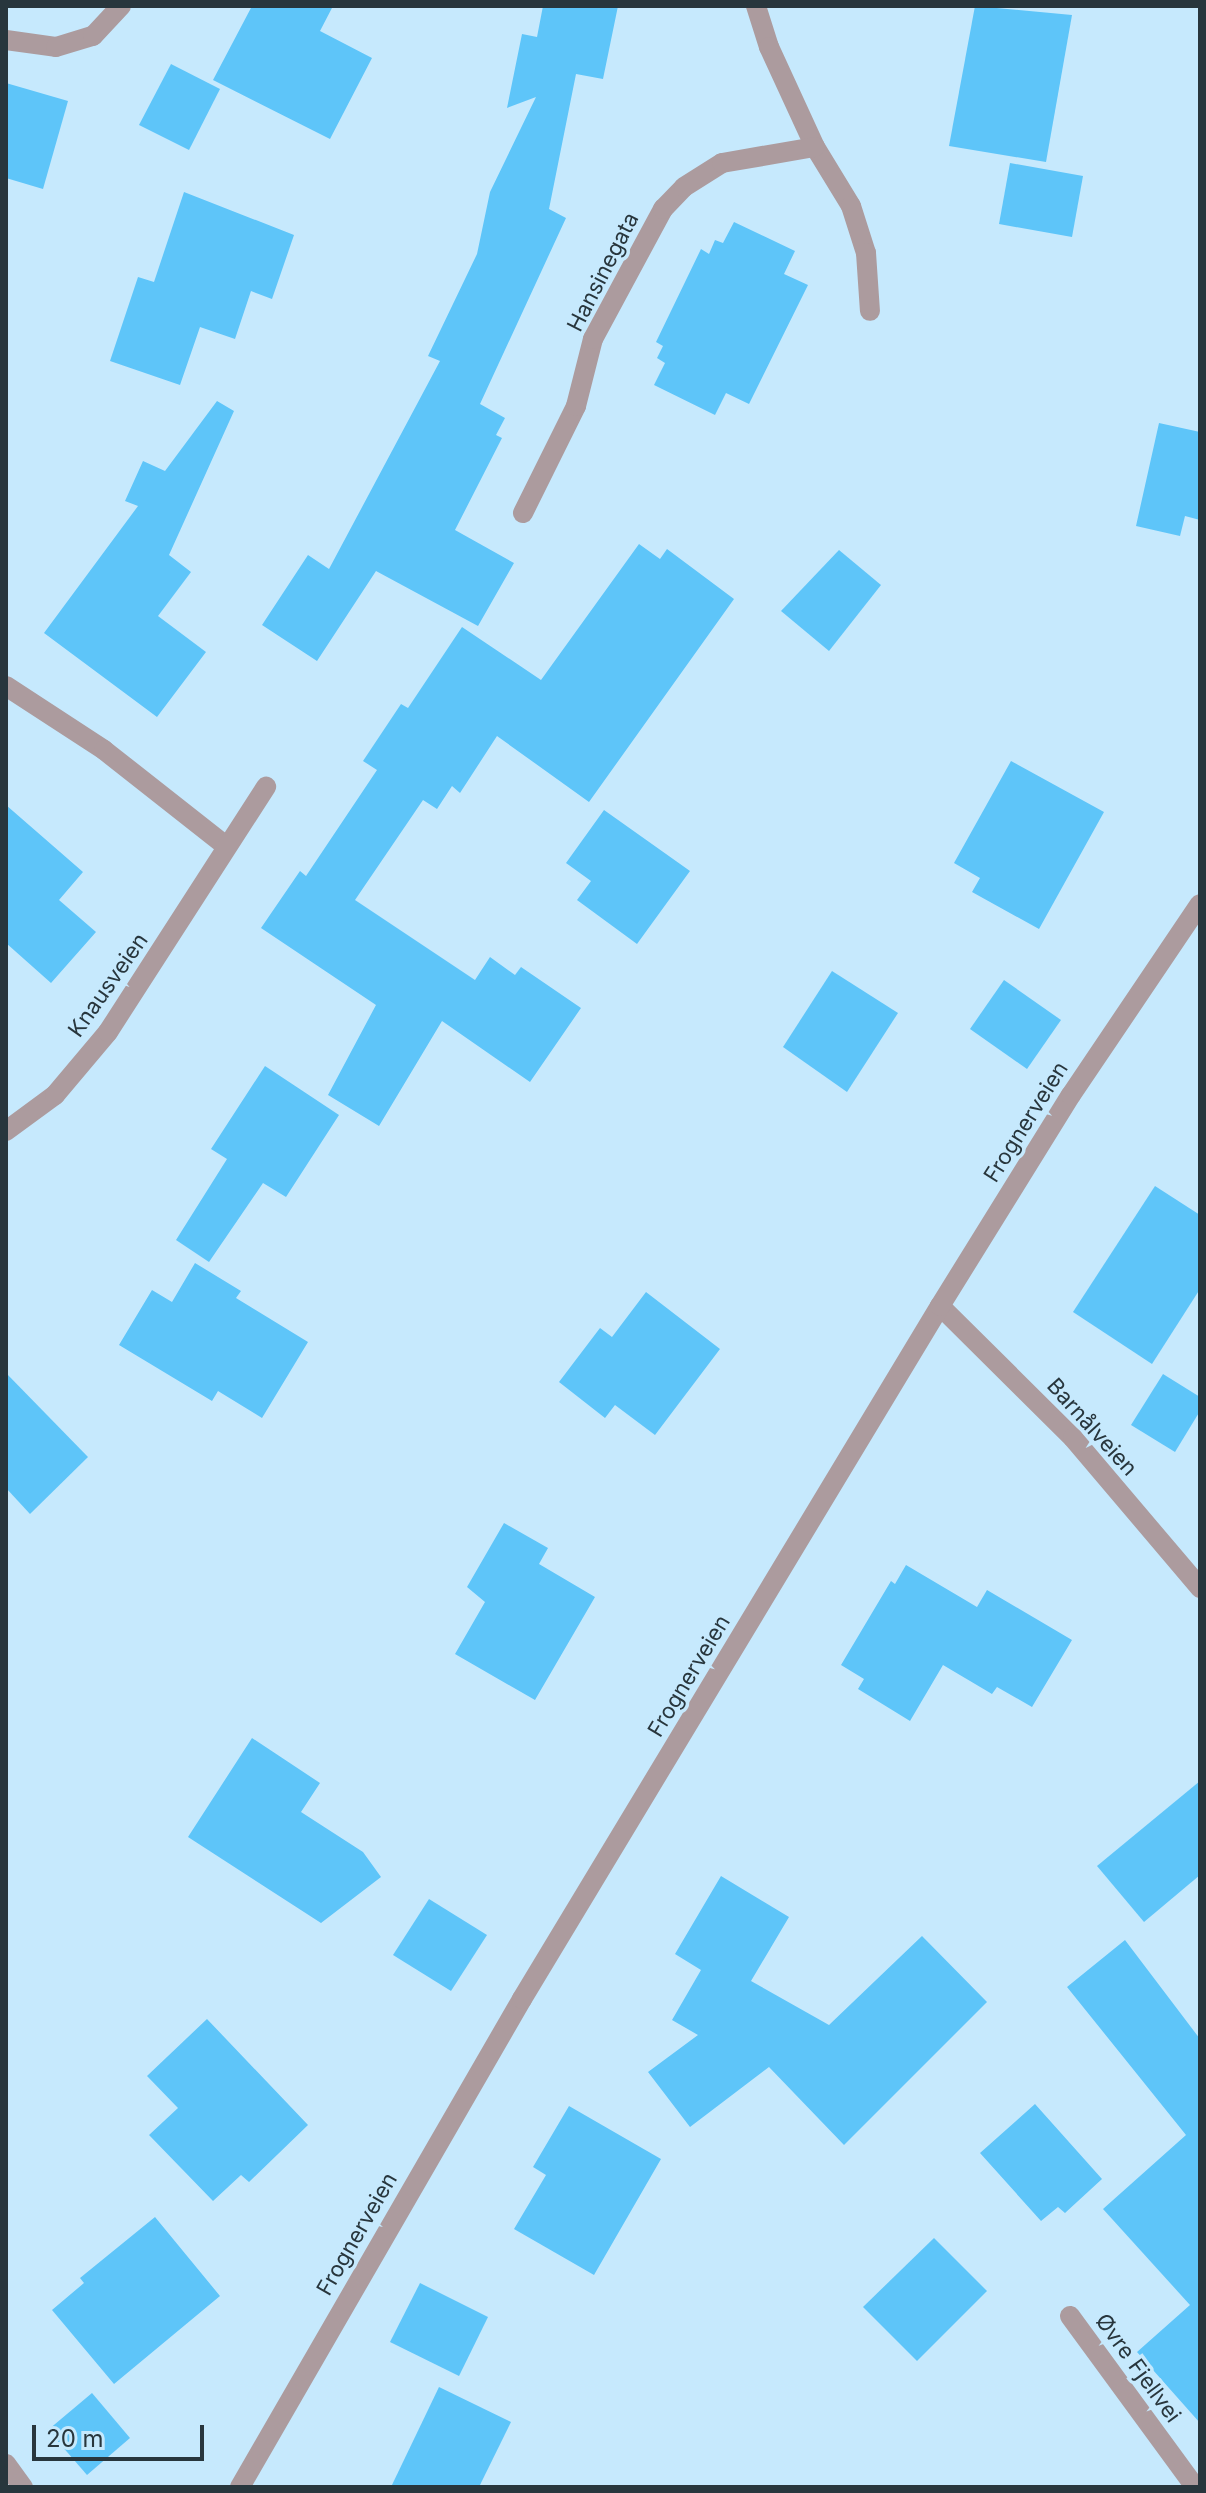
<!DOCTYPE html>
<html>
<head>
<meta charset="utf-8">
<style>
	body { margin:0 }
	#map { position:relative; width:1206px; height:2493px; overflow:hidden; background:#c6e9fd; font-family:Inter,sans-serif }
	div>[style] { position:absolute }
	.building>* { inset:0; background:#5ec5f9 }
	.street>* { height:20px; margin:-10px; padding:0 10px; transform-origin:10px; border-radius:10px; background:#ac9b9e }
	span { translate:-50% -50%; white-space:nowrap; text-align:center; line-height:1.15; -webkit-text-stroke:7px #c6e9fd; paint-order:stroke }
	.street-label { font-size:22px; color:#28363d }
	.frame { position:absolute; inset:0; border:8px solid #28363d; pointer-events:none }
	.scale { position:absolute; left:32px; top:2425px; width:172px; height:36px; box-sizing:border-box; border:4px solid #28363d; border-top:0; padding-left:10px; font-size:24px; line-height:28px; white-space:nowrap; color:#28363d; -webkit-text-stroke:6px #c6e9fd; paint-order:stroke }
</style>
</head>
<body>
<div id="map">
	<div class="building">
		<i style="clip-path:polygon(252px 6px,333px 6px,320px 31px,372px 58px,330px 139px,213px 80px)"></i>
		<i style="clip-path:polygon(543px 6px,618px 6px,603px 79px,576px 74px,549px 209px,566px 218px,480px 404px,505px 418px,496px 435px,502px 438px,455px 530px,514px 563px,478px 626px,376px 571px,317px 661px,262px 625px,308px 555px,329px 569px,440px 361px,428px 356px,477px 254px,490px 192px,536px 97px,507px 108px,522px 34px,537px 37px)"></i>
		<i style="clip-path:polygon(975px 6px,1072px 15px,1046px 162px,949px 146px)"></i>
		<i style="clip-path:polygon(171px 64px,220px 89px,189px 150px,139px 125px)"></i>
		<i style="clip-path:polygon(6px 83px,68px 101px,43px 189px,6px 178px)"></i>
		<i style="clip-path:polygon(1010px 163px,1083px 176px,1072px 237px,999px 224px)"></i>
		<i style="clip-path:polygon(184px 192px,294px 235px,272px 299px,251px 291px,235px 339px,200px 327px,180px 385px,110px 361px,138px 277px,154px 282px)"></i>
		<i style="clip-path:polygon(734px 222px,795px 251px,784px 274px,808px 285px,749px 404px,726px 393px,715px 415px,654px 385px,665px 363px,657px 358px,663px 346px,656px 342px,701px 249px,709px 254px,715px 240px,723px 243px)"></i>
		<i style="clip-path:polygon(217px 401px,234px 411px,169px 555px,191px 572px,158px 616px,206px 652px,157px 717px,44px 633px,138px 506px,125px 501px,143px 461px,165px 471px)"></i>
		<i style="clip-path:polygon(1159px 423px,1200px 432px,1200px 520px,1185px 516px,1180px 536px,1136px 526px)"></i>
		<i style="clip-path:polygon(639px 544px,660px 559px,667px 549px,734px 599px,589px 802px,497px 736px,460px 793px,452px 786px,437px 809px,423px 800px,355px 900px,475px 980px,490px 957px,515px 975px,521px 967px,581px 1008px,530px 1082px,442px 1021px,379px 1126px,328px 1095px,376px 1005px,261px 928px,300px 871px,306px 876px,377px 770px,363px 761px,401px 704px,408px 708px,462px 627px,541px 680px)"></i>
		<i style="clip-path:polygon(839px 550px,881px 585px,829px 651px,781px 611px)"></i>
		<i style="clip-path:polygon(1011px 761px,1104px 812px,1039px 929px,972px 892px,980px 878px,954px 863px)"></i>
		<i style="clip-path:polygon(6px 805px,83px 872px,59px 900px,96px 932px,51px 983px,6px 943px)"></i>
		<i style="clip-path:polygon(604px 810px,690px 871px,637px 944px,577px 900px,591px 881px,566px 863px)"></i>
		<i style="clip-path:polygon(832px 971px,898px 1013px,847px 1092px,783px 1047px)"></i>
		<i style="clip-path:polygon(1004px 980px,1061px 1020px,1027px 1069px,970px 1029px)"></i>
		<i style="clip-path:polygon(265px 1066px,339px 1115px,286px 1197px,263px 1183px,209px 1262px,176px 1240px,227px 1159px,211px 1149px)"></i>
		<i style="clip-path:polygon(1155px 1186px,1200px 1215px,1200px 1289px,1152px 1364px,1073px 1312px)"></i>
		<i style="clip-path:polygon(195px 1263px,241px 1291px,236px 1298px,308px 1342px,262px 1418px,218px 1391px,212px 1401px,119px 1345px,152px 1290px,172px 1302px)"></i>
		<i style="clip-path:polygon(646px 1292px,720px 1349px,655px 1435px,615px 1405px,605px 1418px,559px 1382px,600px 1328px,612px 1337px)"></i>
		<i style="clip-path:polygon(6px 1373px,88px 1457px,30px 1514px,6px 1488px)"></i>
		<i style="clip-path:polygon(1163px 1374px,1200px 1397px,1200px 1411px,1175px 1452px,1131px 1425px)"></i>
		<i style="clip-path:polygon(504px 1523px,548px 1548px,539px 1564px,595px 1597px,535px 1700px,455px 1654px,485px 1602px,467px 1587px)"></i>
		<i style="clip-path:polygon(906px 1565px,977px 1607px,987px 1590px,1072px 1640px,1032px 1707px,997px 1687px,992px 1694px,943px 1665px,910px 1721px,858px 1689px,864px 1679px,841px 1665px,891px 1581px,895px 1584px)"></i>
		<i style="clip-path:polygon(252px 1738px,320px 1783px,301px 1812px,363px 1852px,381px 1877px,321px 1923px,188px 1837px)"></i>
		<i style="clip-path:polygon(1200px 1781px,1200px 1875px,1144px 1922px,1097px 1866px)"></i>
		<i style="clip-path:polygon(721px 1876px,789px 1917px,751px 1981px,829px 2025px,922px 1936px,987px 2002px,844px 2145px,769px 2067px,690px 2127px,648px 2072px,698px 2035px,672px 2020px,701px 1970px,675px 1954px)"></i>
		<i style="clip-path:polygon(429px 1899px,487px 1935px,451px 1991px,393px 1955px)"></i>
		<i style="clip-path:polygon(1125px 1940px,1200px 2039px,1200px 2423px,1137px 2352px,1190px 2305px,1103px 2209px,1186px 2135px,1067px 1987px)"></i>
		<i style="clip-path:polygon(207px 2019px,308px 2125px,249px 2182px,241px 2175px,213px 2201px,149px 2135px,178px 2108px,147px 2076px)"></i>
		<i style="clip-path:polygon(1035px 2104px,1102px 2179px,1065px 2213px,1058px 2207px,1041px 2221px,980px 2153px)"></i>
		<i style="clip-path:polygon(569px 2106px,661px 2159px,594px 2275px,514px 2229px,546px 2175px,533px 2167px)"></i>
		<i style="clip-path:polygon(155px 2217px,220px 2296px,114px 2384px,52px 2310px,84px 2283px,80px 2278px)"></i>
		<i style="clip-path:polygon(934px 2238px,987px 2291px,917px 2361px,863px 2307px)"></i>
		<i style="clip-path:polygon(420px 2283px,488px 2317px,459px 2376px,390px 2342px)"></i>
		<i style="clip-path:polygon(439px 2387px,511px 2422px,479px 2487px,391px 2487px)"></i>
		<i style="clip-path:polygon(92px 2393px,130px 2438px,87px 2475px,48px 2430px)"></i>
	</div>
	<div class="street">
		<i style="left:756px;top:6px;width:43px;rotate:72.4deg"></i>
		<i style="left:769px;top:47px;width:110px;rotate:65.3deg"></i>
		<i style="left:815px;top:147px;width:69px;rotate:58.6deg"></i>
		<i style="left:851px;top:206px;width:49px;rotate:72.3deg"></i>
		<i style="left:866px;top:253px;width:58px;rotate:86.1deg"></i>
		<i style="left:6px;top:40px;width:50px;rotate:8deg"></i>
		<i style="left:56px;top:47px;width:39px;rotate:-17deg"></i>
		<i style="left:93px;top:36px;width:41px;rotate:-47deg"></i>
		<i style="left:523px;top:513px;width:119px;rotate:-63.6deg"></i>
		<i style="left:576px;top:406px;width:69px;rotate:-75.8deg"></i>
		<i style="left:593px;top:339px;width:148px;rotate:-61.7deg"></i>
		<i style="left:663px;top:209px;width:30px;rotate:-46deg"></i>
		<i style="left:684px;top:187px;width:45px;rotate:-32.3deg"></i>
		<i style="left:722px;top:163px;width:94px;rotate:-9.8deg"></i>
		<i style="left:6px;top:686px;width:117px;rotate:33.1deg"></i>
		<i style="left:104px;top:750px;width:155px;rotate:38.2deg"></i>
		<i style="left:6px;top:1131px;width:61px;rotate:-36.3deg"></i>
		<i style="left:55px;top:1095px;width:82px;rotate:-49.9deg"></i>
		<i style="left:108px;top:1032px;width:292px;rotate:-57.2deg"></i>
		<i style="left:940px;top:1306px;width:187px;rotate:44.8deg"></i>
		<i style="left:1073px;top:1438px;width:197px;rotate:49.7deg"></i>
		<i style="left:1070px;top:2316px;width:212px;rotate:53.8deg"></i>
		<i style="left:6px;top:2464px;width:29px;rotate:54deg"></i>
		<i style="left:240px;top:2487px;width:564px;rotate:-59.98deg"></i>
		<i style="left:522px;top:1999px;width:809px;rotate:-58.9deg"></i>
		<i style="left:940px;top:1306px;width:248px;rotate:-58.2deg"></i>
		<i style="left:1071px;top:1095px;width:230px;rotate:-56deg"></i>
	</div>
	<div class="street-label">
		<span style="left:603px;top:272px;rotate:-63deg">Hansinegata</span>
		<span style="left:108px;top:985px;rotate:-55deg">Knausveien</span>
		<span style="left:1026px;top:1122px;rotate:-58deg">Frognerveien</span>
		<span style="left:1092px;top:1427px;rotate:48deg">Barnålveien</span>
		<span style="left:689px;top:1676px;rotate:-59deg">Frognerveien</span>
		<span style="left:357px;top:2234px;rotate:-60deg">Frognerveien</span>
		<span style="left:1138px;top:2368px;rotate:54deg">Øvre Fjellvei</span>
	</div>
	<div class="frame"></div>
	<div class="scale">20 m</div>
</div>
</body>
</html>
